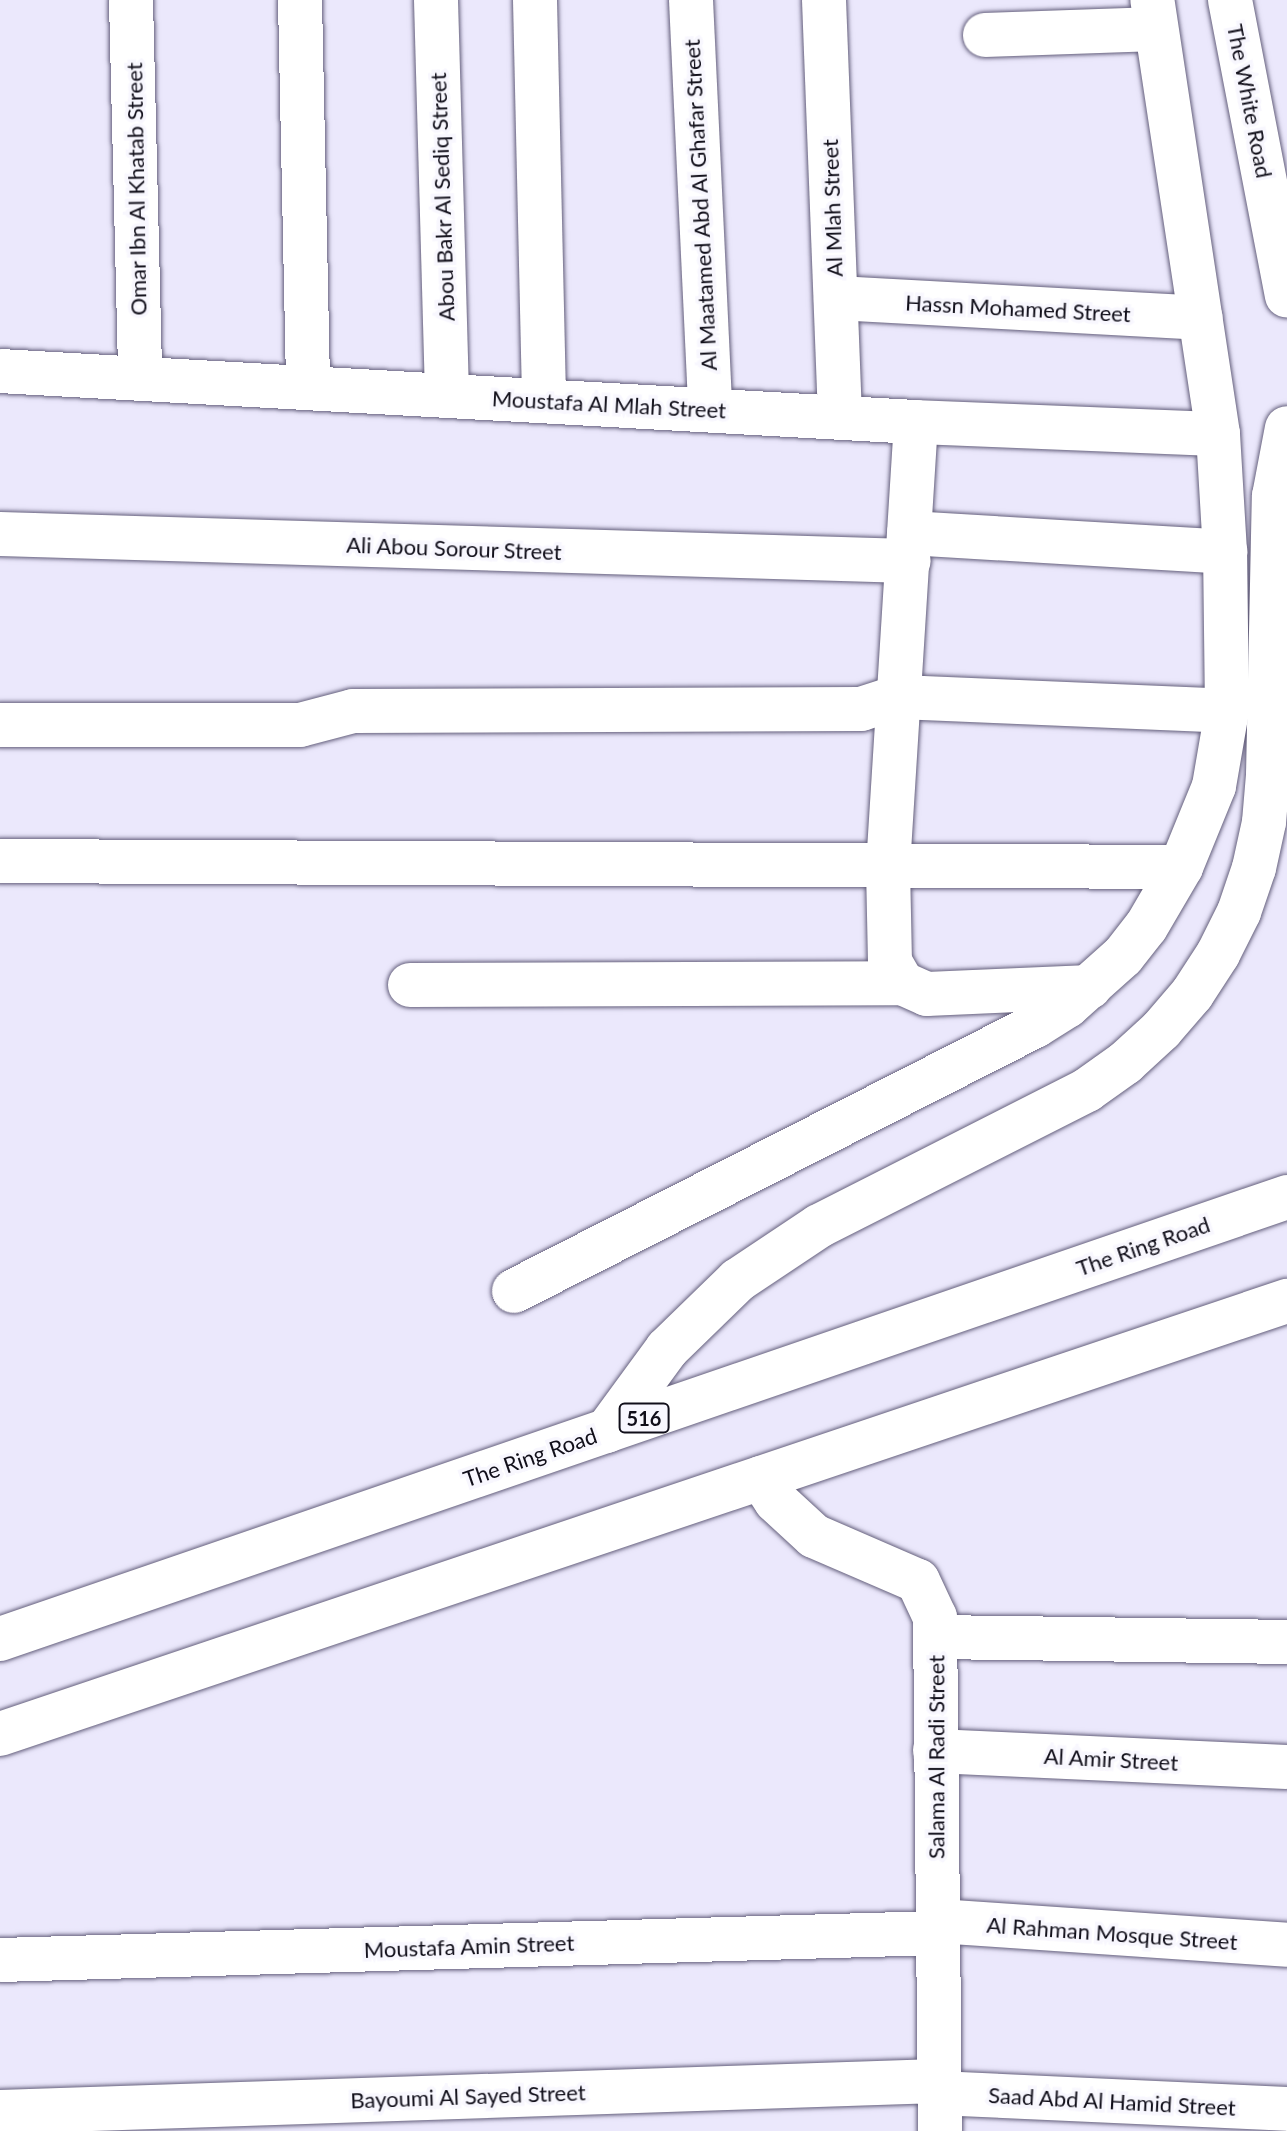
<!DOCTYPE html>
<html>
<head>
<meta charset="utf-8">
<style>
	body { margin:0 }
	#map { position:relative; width:1287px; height:2131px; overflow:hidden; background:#ebe8fc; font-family:Lato,sans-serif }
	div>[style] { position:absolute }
	.roads { filter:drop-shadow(0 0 2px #645f7c) drop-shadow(0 0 2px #645f7c) }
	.minor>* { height:44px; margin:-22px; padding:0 22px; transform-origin:22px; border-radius:22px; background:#fff }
	.major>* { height:44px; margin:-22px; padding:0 22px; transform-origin:22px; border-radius:22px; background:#fff }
	.highway>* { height:44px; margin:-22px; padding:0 22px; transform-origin:22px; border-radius:22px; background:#fff }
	span { translate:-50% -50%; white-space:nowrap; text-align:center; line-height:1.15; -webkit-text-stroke:7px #f8f7fe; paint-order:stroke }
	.shield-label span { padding:2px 6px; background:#f8f7fe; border:2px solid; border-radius:6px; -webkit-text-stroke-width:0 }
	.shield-label { font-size:20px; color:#100e19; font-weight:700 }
	.street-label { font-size:22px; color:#100e19 }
</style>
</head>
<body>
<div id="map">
	<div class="roads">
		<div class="minor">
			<i style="left:131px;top:0;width:379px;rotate:88.6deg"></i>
			<i style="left:300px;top:0;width:387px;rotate:88.8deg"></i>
			<i style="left:436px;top:0;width:395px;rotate:88.4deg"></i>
			<i style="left:535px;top:0;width:400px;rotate:88.7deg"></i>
			<i style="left:691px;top:0;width:409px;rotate:87.3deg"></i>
			<i style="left:824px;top:0;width:416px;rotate:87.8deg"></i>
			<i style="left:985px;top:35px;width:171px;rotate:-2deg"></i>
			<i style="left:836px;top:298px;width:365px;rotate:3.1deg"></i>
			<i style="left:0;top:371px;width:917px;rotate:3.19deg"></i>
			<i style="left:916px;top:422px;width:302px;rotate:2.3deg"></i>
			<i style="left:916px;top:422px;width:446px;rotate:93.6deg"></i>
			<i style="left:888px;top:867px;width:95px;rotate:88.8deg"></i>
			<i style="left:890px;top:962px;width:24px;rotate:60deg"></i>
			<i style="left:902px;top:983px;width:27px;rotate:24deg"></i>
			<i style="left:927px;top:994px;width:163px;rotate:-2.5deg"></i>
			<i style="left:909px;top:533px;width:317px;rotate:3.4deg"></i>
			<i style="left:0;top:534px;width:909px;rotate:1.7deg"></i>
			<i style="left:0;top:725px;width:300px"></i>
			<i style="left:300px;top:725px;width:55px;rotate:-14.8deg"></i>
			<i style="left:353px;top:711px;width:508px;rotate:-0.23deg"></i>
			<i style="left:861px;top:709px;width:40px;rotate:-18deg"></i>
			<i style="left:899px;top:697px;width:328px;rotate:2.4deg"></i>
			<i style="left:0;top:861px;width:1181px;rotate:0.29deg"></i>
			<i style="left:410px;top:985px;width:492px;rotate:-0.2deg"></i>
			<i style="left:514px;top:1291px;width:585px;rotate:-26.96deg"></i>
			<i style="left:1035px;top:1026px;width:38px;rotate:-32deg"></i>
			<i style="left:1067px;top:1006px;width:75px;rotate:-41.8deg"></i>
			<i style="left:1123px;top:956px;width:37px;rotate:-52deg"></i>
			<i style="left:1146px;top:927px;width:69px;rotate:-59.7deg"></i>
			<i style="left:1181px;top:867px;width:87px;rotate:-67.8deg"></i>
			<i style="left:1214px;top:786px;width:76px;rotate:-80.2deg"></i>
			<i style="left:1227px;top:711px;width:159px;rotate:-90.7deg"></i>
			<i style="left:1225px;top:552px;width:118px;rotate:-93.4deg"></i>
			<i style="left:1218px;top:434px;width:439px;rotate:-98.6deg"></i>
			<i style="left:761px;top:1478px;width:27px;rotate:57deg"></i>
			<i style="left:776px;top:1501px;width:52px;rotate:42.6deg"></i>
			<i style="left:814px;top:1536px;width:113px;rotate:23.4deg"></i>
			<i style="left:918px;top:1581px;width:40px;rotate:65deg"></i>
			<i style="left:935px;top:1617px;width:514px;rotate:89.44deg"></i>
			<i style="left:935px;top:1637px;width:352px;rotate:0.8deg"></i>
			<i style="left:935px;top:1751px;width:352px;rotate:2.6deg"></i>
			<i style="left:938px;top:1921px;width:350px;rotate:3.9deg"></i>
			<i style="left:0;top:1960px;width:938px;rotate:-1.65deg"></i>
			<i style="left:937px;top:2093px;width:350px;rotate:2.6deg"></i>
			<i style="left:0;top:2112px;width:938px;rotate:-1.89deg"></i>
		</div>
		<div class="major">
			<i style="left:1230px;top:0;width:301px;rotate:79.1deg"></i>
		</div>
		<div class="highway">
			<i style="left:607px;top:1431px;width:102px;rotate:-53.8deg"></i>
			<i style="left:667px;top:1349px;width:99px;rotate:-44.2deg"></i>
			<i style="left:738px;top:1280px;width:97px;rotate:-33.7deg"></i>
			<i style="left:819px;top:1226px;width:301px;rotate:-26.9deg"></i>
			<i style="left:1087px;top:1090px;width:47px;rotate:-35.4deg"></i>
			<i style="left:1125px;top:1063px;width:49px;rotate:-42.5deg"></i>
			<i style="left:1161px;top:1030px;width:48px;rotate:-49.3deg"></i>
			<i style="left:1192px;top:994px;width:48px;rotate:-57deg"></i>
			<i style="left:1218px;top:954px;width:47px;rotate:-63.4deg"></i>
			<i style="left:1239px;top:912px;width:46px;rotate:-71.2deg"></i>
			<i style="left:1254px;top:868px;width:47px;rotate:-77.7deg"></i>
			<i style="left:1264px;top:822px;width:47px;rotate:-85.1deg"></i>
			<i style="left:1268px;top:775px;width:279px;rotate:-88.8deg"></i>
			<i style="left:1274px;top:496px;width:69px;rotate:-79.2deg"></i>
			<i style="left:0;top:1639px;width:1361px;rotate:-18.95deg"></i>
			<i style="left:0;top:1734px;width:1358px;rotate:-18.6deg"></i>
		</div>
	</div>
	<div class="shield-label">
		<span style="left:644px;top:1418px">516</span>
	</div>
	<div class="street-label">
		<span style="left:1250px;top:101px;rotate:79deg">The White Road</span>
		<span style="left:136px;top:189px;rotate:-91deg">Omar Ibn Al Khatab Street</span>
		<span style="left:442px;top:197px;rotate:-92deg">Abou Bakr Al Sediq Street</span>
		<span style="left:700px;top:205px;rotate:-93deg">Al Maatamed Abd Al Ghafar Street</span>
		<span style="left:832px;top:208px;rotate:-92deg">Al Mlah Street</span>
		<span style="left:1018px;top:308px;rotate:3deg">Hassn Mohamed Street</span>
		<span style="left:609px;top:404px;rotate:3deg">Moustafa Al Mlah Street</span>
		<span style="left:454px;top:548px;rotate:2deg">Ali Abou Sorour Street</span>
		<span style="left:1143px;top:1246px;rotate:-19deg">The Ring Road</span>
		<span style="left:530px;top:1457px;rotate:-19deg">The Ring Road</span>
		<span style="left:936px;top:1757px;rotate:-90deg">Salama Al Radi Street</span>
		<span style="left:1111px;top:1759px;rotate:3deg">Al Amir Street</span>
		<span style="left:1112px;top:1933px;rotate:4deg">Al Rahman Mosque Street</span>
		<span style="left:469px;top:1946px;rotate:-2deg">Moustafa Amin Street</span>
		<span style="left:468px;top:2096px;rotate:-2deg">Bayoumi Al Sayed Street</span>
		<span style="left:1112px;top:2101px;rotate:3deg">Saad Abd Al Hamid Street</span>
	</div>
</div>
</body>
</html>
